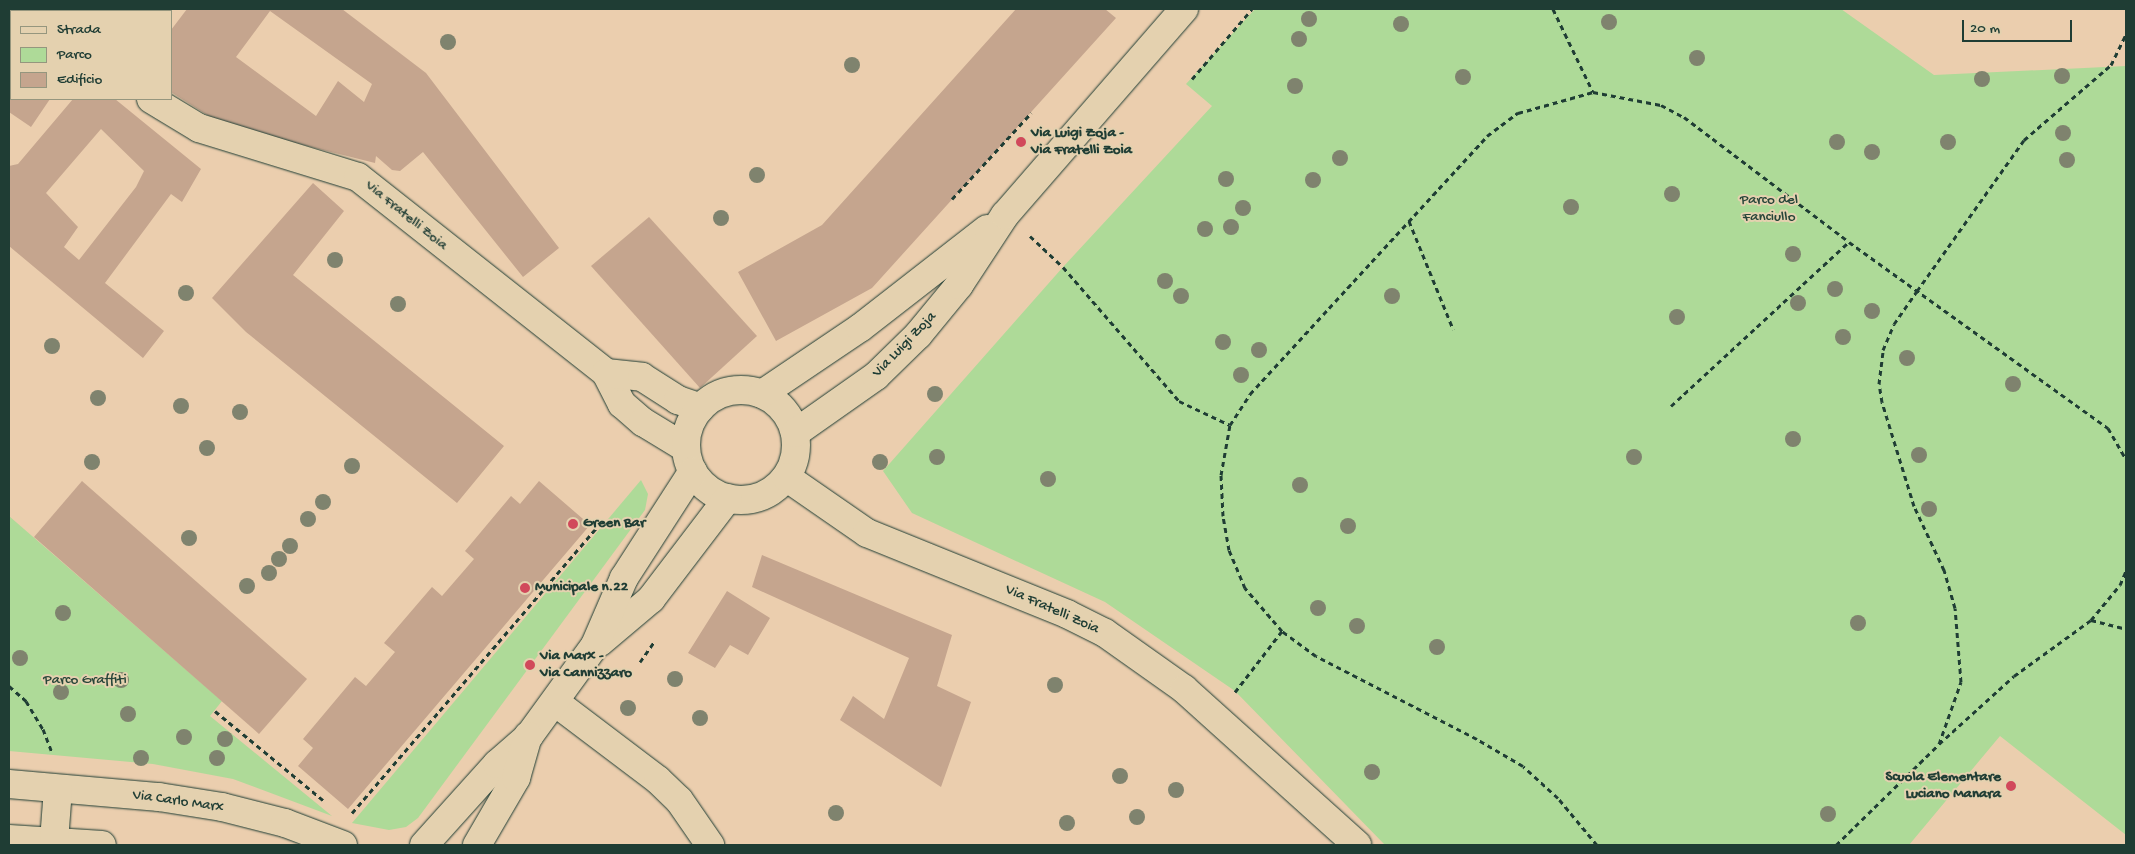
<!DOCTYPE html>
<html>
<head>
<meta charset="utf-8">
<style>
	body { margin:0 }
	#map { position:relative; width:2135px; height:854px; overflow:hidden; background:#ebceae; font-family:"Gochi Hand",sans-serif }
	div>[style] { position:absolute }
	.green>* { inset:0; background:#aeda98 }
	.building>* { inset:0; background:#c5a58e }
	.path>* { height:3px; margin-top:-1.5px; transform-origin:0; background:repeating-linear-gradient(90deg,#1f3d34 0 5px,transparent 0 9px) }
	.roads { filter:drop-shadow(0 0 1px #1f3d34) drop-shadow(0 0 1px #1f3d34) }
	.minor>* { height:28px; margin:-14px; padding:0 14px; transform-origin:14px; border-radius:14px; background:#e4d1af }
	.minor>.ring { margin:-14px; padding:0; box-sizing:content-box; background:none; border:28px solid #e4d1af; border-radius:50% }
	.trees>* { width:16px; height:16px; margin:-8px; border-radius:50%; background:#7f836e }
	.dots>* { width:14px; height:14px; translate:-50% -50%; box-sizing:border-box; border:2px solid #e4d1af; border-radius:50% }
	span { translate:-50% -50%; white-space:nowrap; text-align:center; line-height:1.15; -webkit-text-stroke:4px #e4d1af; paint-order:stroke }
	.poi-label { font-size:15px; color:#1f3d34; font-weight:700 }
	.left { translate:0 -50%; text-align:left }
	.right { translate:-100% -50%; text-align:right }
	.park-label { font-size:15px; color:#264539 }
	.street-label { font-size:15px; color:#1f3d34 }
	.frame { position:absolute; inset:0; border:10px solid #1f3d34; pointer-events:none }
	.legend { position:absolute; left:10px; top:10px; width:162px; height:90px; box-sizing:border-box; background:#e4d1af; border:1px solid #95967e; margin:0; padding:6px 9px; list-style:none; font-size:15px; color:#1f3d34 }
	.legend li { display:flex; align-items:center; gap:10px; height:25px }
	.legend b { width:25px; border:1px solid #95967e }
	.scale { position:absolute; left:1962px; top:20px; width:110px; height:22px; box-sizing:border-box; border:2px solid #1f3d34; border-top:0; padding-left:6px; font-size:15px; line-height:18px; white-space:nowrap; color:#1f3d34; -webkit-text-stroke:4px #e4d1af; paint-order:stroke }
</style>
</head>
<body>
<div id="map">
	<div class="green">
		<i style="clip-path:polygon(1255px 9px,1841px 9px,1934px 75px,2126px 66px,2126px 835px,2000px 736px,1909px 845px,1385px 845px,1235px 691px,1105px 602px,912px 513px,883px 471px,1063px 267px,1212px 106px,1186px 84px)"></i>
		<i style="clip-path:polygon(641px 480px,648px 494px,645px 510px,418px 818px,406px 827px,389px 830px,352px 823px)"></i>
		<i style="clip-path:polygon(9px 516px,222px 701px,210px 716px,332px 816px,233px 779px,153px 764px,9px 751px)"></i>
	</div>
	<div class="building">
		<i style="clip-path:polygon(41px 9px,138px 9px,142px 11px,45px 11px)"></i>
		<i style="clip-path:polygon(evenodd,187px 9px,342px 9px,426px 73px,559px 248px,523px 277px,423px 152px,400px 171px,392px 170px,376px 156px,375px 163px,223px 125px,171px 92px,171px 30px,187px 9px,270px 11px,372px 84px,364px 102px,338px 81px,316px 116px,236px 57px,270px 11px)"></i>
		<i style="clip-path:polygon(1016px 9px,1105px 9px,1116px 18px,872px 288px,776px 341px,738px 272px,822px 225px)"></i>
		<i style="clip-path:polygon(9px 42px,11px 99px,50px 99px,31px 127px,9px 112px)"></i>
		<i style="clip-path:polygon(evenodd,73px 99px,115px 99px,201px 169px,182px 202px,171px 194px,105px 283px,164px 331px,143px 358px,9px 246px,9px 166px,18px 164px,73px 99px,101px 129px,144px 171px,136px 187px,79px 260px,64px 247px,78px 227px,46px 193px,101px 129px)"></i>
		<i style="clip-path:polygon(313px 183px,344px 211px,293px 275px,504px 446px,457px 503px,246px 332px,212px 298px)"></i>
		<i style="clip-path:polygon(649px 217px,757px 336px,700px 388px,591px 266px)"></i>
		<i style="clip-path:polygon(82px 481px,307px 679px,259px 734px,34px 537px)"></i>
		<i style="clip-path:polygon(539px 481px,590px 525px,348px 809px,298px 766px,313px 748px,303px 739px,355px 677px,366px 686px,395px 652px,384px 643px,432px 587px,442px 596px,474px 559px,465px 551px,511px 496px,520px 504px)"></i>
		<i style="clip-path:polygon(762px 555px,952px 635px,937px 686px,971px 702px,941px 787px,840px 720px,853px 696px,884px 719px,909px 658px,752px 587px)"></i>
		<i style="clip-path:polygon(727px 591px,770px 618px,748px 655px,730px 645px,715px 668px,688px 653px)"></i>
	</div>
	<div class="path">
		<i style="left:1553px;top:9px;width:92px;rotate:64.3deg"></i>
		<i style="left:1192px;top:79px;width:92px;rotate:-49.4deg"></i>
		<i style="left:952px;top:199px;width:117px;rotate:-47.4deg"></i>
		<i style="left:1409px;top:221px;width:117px;rotate:67.8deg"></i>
		<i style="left:1030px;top:236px;width:45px;rotate:43.2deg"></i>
		<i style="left:1063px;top:267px;width:177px;rotate:49.1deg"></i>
		<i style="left:1179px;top:401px;width:56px;rotate:25.2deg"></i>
		<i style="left:1671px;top:406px;width:242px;rotate:-42.7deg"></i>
		<i style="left:2091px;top:620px;width:36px;rotate:14deg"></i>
		<i style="left:640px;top:662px;width:24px;rotate:-55deg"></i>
		<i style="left:9px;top:686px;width:23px;rotate:41deg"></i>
		<i style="left:26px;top:701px;width:33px;rotate:59deg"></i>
		<i style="left:43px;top:729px;width:26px;rotate:69deg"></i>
		<i style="left:1235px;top:692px;width:77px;rotate:-52.4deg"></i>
		<i style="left:215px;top:711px;width:140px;rotate:39.5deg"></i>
		<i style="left:1939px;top:744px;width:66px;rotate:-70.5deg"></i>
		<i style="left:1961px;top:682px;width:74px;rotate:-94.6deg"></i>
		<i style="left:1955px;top:608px;width:40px;rotate:-106deg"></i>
		<i style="left:1944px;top:570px;width:71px;rotate:-115.1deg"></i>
		<i style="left:1914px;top:506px;width:109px;rotate:-107.1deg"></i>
		<i style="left:1882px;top:402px;width:18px;rotate:-99deg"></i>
		<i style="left:1879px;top:384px;width:34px;rotate:-83deg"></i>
		<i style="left:1883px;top:350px;width:28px;rotate:-67deg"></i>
		<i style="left:1894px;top:324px;width:40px;rotate:-55.1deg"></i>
		<i style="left:1917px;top:291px;width:185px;rotate:-54.7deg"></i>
		<i style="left:2024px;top:140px;width:115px;rotate:-40.8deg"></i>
		<i style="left:2111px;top:65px;width:34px;rotate:-64deg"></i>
		<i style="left:352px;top:813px;width:377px;rotate:-49.4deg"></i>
		<i style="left:1597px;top:845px;width:61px;rotate:-129.7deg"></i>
		<i style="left:1558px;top:798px;width:47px;rotate:-137.6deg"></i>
		<i style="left:1523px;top:766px;width:53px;rotate:-149.6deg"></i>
		<i style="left:1477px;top:739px;width:181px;rotate:-152.7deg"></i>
		<i style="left:1316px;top:656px;width:42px;rotate:-143.7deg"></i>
		<i style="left:1282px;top:631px;width:57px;rotate:-130.7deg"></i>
		<i style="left:1245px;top:588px;width:41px;rotate:-112.8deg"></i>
		<i style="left:1229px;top:550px;width:35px;rotate:-100deg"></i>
		<i style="left:1223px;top:516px;width:41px;rotate:-92.8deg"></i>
		<i style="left:1221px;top:475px;width:51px;rotate:-79.8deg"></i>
		<i style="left:1230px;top:425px;width:37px;rotate:-57deg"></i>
		<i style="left:1250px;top:394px;width:350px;rotate:-47.4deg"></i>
		<i style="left:1487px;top:136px;width:39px;rotate:-37deg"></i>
		<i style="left:1518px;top:113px;width:78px;rotate:-15.6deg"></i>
		<i style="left:1593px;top:92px;width:69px;rotate:10.8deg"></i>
		<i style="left:1661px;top:105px;width:26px;rotate:28deg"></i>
		<i style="left:1684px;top:117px;width:207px;rotate:37.1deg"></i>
		<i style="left:1849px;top:242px;width:319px;rotate:35.7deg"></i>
		<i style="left:2108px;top:428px;width:36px;rotate:60deg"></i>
		<i style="left:1836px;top:845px;width:144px;rotate:-44.4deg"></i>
		<i style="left:1939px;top:744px;width:101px;rotate:-42.2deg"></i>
		<i style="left:2014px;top:676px;width:95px;rotate:-36deg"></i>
		<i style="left:2091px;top:620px;width:45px;rotate:-50.4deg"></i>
		<i style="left:2120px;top:585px;width:15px;rotate:-67deg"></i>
	</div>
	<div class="roads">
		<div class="minor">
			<i style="left:9px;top:10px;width:3px;rotate:45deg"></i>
			<i style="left:151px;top:99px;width:56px;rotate:31.1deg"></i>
			<i style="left:199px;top:128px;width:166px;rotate:17.1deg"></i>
			<i style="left:358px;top:177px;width:316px;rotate:38.3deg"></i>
			<i style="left:606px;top:373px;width:35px;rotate:63deg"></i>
			<i style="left:622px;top:404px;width:28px;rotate:41deg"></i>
			<i style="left:643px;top:422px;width:50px;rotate:31.2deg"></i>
			<i style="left:606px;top:373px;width:36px;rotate:6deg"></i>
			<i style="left:642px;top:377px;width:43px;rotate:32.6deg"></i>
			<i style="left:678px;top:400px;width:24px;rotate:19deg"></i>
			<i class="ring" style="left:686px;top:390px;width:82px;height:82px"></i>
			<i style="left:762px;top:394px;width:118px;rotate:-34deg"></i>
			<i style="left:860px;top:328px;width:161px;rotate:-37.9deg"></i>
			<i style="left:795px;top:433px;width:99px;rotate:-35.1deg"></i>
			<i style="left:876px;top:376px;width:59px;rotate:-44.3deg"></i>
			<i style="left:918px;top:335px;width:65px;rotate:-50.6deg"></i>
			<i style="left:959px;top:285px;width:84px;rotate:-56.7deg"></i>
			<i style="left:1005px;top:215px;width:273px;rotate:-49deg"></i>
			<i style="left:786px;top:477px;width:98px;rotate:34.7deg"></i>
			<i style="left:867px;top:533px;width:216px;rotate:22deg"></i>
			<i style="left:1067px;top:614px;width:42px;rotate:26.6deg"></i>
			<i style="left:1105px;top:633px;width:97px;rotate:35.3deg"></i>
			<i style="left:1184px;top:689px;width:233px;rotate:42deg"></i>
			<i style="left:600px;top:642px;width:67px;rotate:-40.1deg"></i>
			<i style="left:651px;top:599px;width:127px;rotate:-52.7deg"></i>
			<i style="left:555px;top:702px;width:129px;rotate:37.1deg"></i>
			<i style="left:658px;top:780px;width:29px;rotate:44deg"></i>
			<i style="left:679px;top:800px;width:55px;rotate:55.4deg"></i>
			<i style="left:9px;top:784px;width:151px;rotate:5deg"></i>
			<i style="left:159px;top:797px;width:64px;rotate:9deg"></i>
			<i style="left:222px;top:807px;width:65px;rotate:14.3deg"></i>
			<i style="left:285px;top:823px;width:62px;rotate:20.8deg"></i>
			<i style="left:9px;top:839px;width:93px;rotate:3.7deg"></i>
			<i style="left:54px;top:841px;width:52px;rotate:-85.6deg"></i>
			<i style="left:424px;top:845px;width:109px;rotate:-48deg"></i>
			<i style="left:497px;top:764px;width:43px;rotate:-41.2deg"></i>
			<i style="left:529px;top:736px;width:112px;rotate:-54deg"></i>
			<i style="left:595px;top:645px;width:73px;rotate:-66.6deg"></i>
			<i style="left:624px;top:578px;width:127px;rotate:-57.2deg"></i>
			<i style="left:477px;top:845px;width:78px;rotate:-59.8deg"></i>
			<i style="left:516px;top:778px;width:44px;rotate:-74.1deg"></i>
		</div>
	</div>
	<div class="trees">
		<i style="left:1309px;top:19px"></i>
		<i style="left:1609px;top:22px"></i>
		<i style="left:1401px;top:24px"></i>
		<i style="left:1299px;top:39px"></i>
		<i style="left:448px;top:42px"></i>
		<i style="left:1697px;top:58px"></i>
		<i style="left:852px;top:65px"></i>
		<i style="left:2062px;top:76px"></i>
		<i style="left:1463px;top:77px"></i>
		<i style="left:1982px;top:79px"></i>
		<i style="left:1295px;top:86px"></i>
		<i style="left:2063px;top:133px"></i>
		<i style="left:1837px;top:142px"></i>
		<i style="left:1948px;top:142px"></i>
		<i style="left:1872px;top:152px"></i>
		<i style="left:1340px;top:158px"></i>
		<i style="left:2067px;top:160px"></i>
		<i style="left:757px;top:175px"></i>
		<i style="left:1226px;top:179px"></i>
		<i style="left:1313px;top:180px"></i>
		<i style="left:1672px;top:194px"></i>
		<i style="left:1571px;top:207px"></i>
		<i style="left:1243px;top:208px"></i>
		<i style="left:721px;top:218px"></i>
		<i style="left:1231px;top:227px"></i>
		<i style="left:1205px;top:229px"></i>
		<i style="left:1793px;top:254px"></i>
		<i style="left:335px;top:260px"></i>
		<i style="left:1165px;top:281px"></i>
		<i style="left:1835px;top:289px"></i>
		<i style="left:186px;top:293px"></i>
		<i style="left:1181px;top:296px"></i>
		<i style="left:1392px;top:296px"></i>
		<i style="left:1798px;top:303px"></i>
		<i style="left:398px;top:304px"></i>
		<i style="left:1872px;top:311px"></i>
		<i style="left:1677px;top:317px"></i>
		<i style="left:1843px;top:337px"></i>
		<i style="left:1223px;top:342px"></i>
		<i style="left:52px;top:346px"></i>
		<i style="left:1259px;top:350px"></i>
		<i style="left:1907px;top:358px"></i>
		<i style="left:1241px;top:375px"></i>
		<i style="left:2013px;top:384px"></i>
		<i style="left:935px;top:394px"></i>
		<i style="left:98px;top:398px"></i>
		<i style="left:181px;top:406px"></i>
		<i style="left:240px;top:412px"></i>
		<i style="left:1793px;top:439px"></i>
		<i style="left:207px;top:448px"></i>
		<i style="left:1919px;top:455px"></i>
		<i style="left:937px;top:457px"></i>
		<i style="left:1634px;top:457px"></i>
		<i style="left:92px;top:462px"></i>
		<i style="left:880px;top:462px"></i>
		<i style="left:352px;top:466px"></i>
		<i style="left:1048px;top:479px"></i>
		<i style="left:1300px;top:485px"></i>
		<i style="left:323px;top:502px"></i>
		<i style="left:1929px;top:509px"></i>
		<i style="left:308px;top:519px"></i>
		<i style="left:1348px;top:526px"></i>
		<i style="left:189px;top:538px"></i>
		<i style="left:290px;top:546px"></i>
		<i style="left:279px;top:559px"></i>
		<i style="left:269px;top:573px"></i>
		<i style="left:247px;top:586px"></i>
		<i style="left:1318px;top:608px"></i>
		<i style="left:63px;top:613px"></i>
		<i style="left:1858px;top:623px"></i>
		<i style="left:1357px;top:626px"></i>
		<i style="left:1437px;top:647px"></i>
		<i style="left:20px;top:658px"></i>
		<i style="left:675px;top:679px"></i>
		<i style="left:121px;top:680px"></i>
		<i style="left:1055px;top:685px"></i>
		<i style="left:61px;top:692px"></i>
		<i style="left:628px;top:708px"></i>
		<i style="left:128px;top:714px"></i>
		<i style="left:700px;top:718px"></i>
		<i style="left:184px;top:737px"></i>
		<i style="left:225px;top:739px"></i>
		<i style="left:141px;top:758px"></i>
		<i style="left:217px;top:758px"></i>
		<i style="left:1372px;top:772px"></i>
		<i style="left:1120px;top:776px"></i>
		<i style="left:1176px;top:790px"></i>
		<i style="left:836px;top:813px"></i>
		<i style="left:1828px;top:814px"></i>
		<i style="left:1137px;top:817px"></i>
		<i style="left:1067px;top:823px"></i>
	</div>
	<div class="dots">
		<i style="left:1021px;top:142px;background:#d1495b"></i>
		<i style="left:573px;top:524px;background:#d1495b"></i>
		<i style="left:525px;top:588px;background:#d1495b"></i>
		<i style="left:530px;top:665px;background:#d1495b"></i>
		<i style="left:2011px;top:786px;background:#d1495b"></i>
	</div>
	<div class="poi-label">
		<span class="left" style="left:1031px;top:142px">Via Luigi Zoja -<br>Via Fratelli Zoia</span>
		<span class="left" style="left:583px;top:524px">Green Bar</span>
		<span class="left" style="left:535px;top:588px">Municipale n.22</span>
		<span class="left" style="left:540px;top:665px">Via Marx -<br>Via Cannizzaro</span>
		<span class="right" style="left:2001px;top:786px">Scuola Elementare<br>Luciano Manara</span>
	</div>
	<div class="park-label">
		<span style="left:1769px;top:209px">Parco del<br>Fanciullo</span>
		<span style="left:85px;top:681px">Parco Graffiti</span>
	</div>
	<div class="street-label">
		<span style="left:406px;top:216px;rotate:39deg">Via Fratelli Zoia</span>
		<span style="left:905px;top:345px;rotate:-46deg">Via Luigi Zoja</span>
		<span style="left:1052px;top:610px;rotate:24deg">Via Fratelli Zoia</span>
		<span style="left:178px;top:802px;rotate:8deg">Via Carlo Marx</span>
	</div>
	<div class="frame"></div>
	<ul class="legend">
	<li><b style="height:6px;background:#e4d1af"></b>Strada</li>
	<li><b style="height:14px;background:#aeda98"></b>Parco</li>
	<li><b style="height:14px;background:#c5a58e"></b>Edificio</li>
	</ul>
	<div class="scale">20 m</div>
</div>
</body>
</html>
